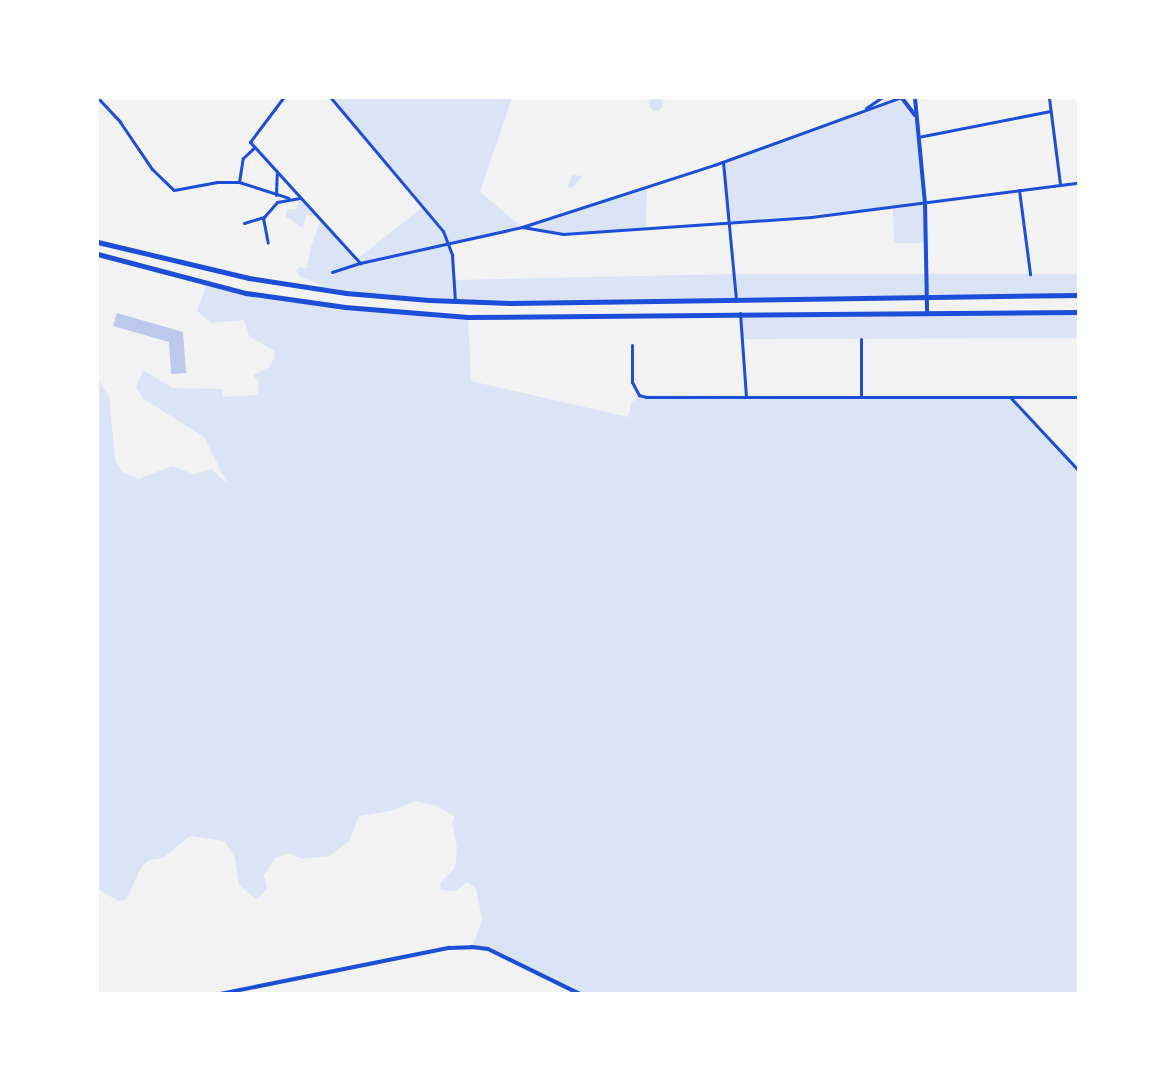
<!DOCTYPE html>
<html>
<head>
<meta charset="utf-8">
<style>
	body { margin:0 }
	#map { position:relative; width:1176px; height:1091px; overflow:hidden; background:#f2f2f2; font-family:"IBM Plex Sans",sans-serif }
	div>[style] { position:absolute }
	.green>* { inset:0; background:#dbe4f7 }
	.round { border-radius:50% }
	.building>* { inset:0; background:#bdc9ec }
	.minor>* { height:3px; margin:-1.5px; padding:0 1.5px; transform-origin:1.5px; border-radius:1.5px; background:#1d4ed8 }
	.tertiary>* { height:4px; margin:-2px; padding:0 2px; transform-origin:2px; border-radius:2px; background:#1d4ed8 }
	.primary>* { height:4.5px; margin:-2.25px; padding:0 2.25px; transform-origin:2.25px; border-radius:2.25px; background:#1d4ed8 }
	span { translate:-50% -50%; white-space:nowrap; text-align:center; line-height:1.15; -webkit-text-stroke:5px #fff; paint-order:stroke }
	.frame { position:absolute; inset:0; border:99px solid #fff; pointer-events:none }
</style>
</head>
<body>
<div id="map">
	<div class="green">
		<i class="round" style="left:649px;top:97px;width:14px;height:14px"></i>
		<i style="clip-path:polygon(331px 98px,512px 98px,480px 192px,522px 227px,647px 187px,646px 228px,563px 234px,522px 227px,450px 245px,454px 280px,734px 274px,1078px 274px,1078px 295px,455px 302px,318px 289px,321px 285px,301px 277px,296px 271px,299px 267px,307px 268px,311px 246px,321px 220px,357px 259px,424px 206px)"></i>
		<i style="clip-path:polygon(899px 98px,908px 102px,916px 119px,925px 243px,894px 243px,893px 209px,898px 207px,731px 222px,723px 162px)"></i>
		<i style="clip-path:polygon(572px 175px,583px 176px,572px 188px,567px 187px)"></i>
		<i style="clip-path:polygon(301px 198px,316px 216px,306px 215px,303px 228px,285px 216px,287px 210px,296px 209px)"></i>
		<i style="clip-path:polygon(208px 280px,246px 293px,297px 301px,468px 317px,471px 381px,628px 417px,631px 403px,639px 395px,1010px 397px,1078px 470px,1078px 993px,580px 993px,488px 949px,472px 947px,482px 920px,476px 888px,467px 882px,456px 891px,441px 890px,440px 883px,455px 868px,457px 849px,452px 823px,454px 816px,437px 806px,415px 801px,391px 811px,359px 816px,349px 841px,330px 856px,302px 859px,289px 853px,275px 858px,264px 875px,267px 889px,257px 900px,239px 885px,235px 858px,224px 841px,190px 836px,163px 858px,149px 860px,141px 868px,126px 900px,118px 901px,98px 889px,98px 380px,109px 396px,115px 459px,122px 472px,139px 479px,171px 466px,194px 474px,211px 469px,227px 483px,204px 437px,144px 399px,136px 388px,143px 370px,173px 388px,222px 389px,223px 397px,258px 395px,259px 382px,253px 375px,269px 367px,275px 357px,274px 351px,249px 336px,244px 320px,211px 323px,197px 311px)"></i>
		<i style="clip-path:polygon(1078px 312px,1078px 338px,742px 339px,740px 313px)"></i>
	</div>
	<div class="building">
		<i style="clip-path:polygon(117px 313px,183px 332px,186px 373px,171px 374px,169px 342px,113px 326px)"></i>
	</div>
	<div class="minor">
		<i style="left:98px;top:98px;width:33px;rotate:47deg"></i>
		<i style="left:120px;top:122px;width:57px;rotate:55.8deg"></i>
		<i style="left:152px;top:169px;width:30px;rotate:44deg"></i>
		<i style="left:174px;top:190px;width:44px;rotate:-10.5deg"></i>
		<i style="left:217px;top:182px;width:22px"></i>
		<i style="left:239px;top:182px;width:52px;rotate:17.7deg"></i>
		<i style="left:283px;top:98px;width:55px;rotate:126.9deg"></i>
		<i style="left:250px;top:142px;width:164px;rotate:47.7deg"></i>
		<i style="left:360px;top:263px;width:166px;rotate:-12.5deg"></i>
		<i style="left:522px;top:227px;width:202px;rotate:-17.9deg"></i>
		<i style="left:714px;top:165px;width:197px;rotate:-19.9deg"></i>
		<i style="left:331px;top:98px;width:174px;rotate:49.9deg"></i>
		<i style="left:443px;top:231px;width:26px;rotate:69deg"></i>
		<i style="left:452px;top:255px;width:47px;rotate:86.3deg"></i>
		<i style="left:1049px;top:98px;width:87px;rotate:82.7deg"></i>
		<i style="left:866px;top:108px;width:18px;rotate:-34deg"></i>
		<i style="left:918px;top:137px;width:135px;rotate:-11.1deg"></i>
		<i style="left:723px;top:162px;width:139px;rotate:84.6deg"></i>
		<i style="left:239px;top:182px;width:24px;rotate:-81deg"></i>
		<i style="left:243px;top:158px;width:16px;rotate:-43deg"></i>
		<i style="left:1019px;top:190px;width:85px;rotate:82.5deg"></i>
		<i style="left:276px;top:195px;width:23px;rotate:-88deg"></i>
		<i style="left:263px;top:218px;width:25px;rotate:79deg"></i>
		<i style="left:244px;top:223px;width:21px;rotate:-17deg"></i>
		<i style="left:264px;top:217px;width:20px;rotate:-49deg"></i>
		<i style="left:277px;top:202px;width:23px;rotate:-10deg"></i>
		<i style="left:522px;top:227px;width:42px;rotate:9.7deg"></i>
		<i style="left:563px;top:234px;width:249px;rotate:-3.9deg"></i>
		<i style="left:811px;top:217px;width:269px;rotate:-7.3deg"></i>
		<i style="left:332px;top:272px;width:29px;rotate:-18deg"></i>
		<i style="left:740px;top:313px;width:84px;rotate:85.9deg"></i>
		<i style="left:861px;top:339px;width:57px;rotate:90deg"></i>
		<i style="left:632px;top:345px;width:37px;rotate:90deg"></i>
		<i style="left:632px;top:382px;width:15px;rotate:62deg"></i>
		<i style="left:639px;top:395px;width:7px;rotate:16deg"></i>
		<i style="left:646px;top:397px;width:432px"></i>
		<i style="left:1010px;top:397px;width:100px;rotate:47deg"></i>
	</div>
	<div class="tertiary">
		<i style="left:902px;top:98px;width:21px;rotate:53deg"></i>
		<i style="left:915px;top:98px;width:105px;rotate:84.6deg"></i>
		<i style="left:925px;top:203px;width:109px;rotate:88.9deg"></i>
		<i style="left:220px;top:994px;width:234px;rotate:-11.4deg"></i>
		<i style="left:449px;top:948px;width:23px;rotate:-2deg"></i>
		<i style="left:472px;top:947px;width:16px;rotate:7deg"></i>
		<i style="left:488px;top:949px;width:102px;rotate:26.1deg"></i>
	</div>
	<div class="primary">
		<i style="left:98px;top:242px;width:155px;rotate:13.4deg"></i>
		<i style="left:249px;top:278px;width:98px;rotate:8.8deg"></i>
		<i style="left:346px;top:293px;width:83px;rotate:4.8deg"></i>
		<i style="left:429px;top:300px;width:82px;rotate:2.1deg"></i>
		<i style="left:511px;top:303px;width:567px;rotate:-0.81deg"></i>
		<i style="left:98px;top:254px;width:153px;rotate:14.8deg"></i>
		<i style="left:246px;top:293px;width:100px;rotate:8deg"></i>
		<i style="left:345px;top:307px;width:123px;rotate:4.6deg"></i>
		<i style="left:468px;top:317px;width:610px;rotate:-0.47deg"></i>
	</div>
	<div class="frame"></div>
</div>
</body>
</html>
